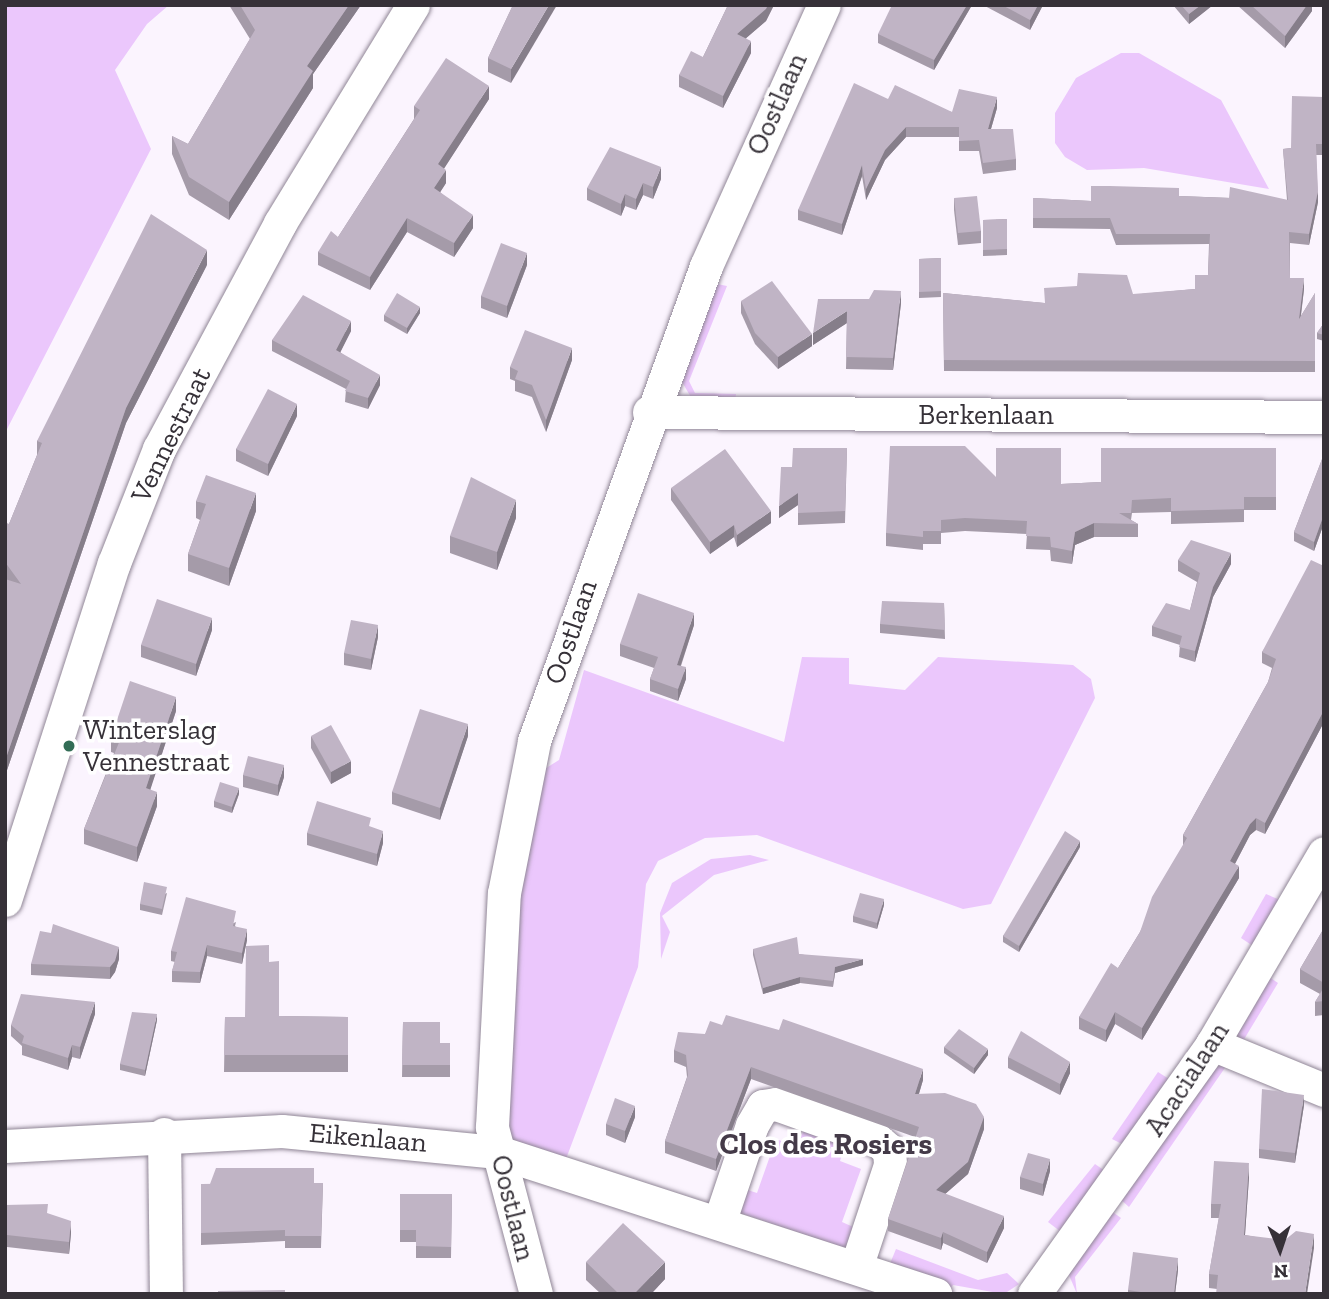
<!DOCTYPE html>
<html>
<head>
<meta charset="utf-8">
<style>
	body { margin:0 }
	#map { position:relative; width:1329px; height:1299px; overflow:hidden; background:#fbf4fe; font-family:"Zilla Slab",serif }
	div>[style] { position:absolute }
	.green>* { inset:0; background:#ebc7fc }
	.roads { filter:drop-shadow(0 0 2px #908696) drop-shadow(0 0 2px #908696) }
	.minor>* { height:33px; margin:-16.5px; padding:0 16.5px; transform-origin:16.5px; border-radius:16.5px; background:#fff }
	.wall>* { inset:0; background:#a59ba9 }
	.shaded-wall>* { inset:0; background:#867e8a }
	.building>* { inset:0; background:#c0b4c5 }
	.dots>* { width:19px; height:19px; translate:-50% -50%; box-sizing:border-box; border:4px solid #fff; border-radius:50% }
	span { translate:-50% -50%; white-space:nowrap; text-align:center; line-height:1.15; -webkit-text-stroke:7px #fff; paint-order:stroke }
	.street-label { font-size:28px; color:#363138 }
	.poi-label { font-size:28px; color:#363138 }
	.left { translate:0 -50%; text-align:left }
	.neighbourhood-label { font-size:30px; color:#443a48; font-weight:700 }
	.frame { position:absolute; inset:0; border:7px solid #363138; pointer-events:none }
	.north { position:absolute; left:1245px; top:1215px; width:70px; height:70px; -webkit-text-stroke:5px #fff; paint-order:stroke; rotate:178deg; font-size:19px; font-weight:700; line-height:28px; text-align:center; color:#363138 }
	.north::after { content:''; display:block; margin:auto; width:24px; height:32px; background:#363138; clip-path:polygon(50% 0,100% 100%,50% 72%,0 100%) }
</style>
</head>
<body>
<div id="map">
	<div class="green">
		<i style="clip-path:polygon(5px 5px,169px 5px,147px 24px,115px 70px,151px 149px,5px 433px)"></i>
		<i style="clip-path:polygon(1121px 53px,1139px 53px,1221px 100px,1269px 189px,1144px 168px,1087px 170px,1065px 157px,1055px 143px,1055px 113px,1076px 78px)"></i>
		<i style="clip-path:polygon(712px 283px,727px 286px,689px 381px,695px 393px,736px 394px,735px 402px,692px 399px,678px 375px)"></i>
		<i style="clip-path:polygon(802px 657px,849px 658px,849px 684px,905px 690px,938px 657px,1073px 665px,1091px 679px,1095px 698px,991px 904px,963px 909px,757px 835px,705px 838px,658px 861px,646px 884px,638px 967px,566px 1159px,514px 1142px,506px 1125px,515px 890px,535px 775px,559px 760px,584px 670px,784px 742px)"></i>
		<i style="clip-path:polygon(750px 855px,769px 860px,714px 875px,662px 916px,670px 932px,661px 959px,660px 913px,672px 883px,711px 859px)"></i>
		<i style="clip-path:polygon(1266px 894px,1280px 900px,1253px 946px,1241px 938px)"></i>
		<i style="clip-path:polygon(1268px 976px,1278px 983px,1240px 1046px,1232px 1040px)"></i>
		<i style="clip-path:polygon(1231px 1059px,1129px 1207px,1119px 1198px,1216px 1060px)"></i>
		<i style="clip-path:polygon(1158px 1072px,1169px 1079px,1124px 1145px,1112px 1139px)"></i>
		<i style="clip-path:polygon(805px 1125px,847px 1139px,840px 1161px,861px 1169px,842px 1222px,860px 1230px,853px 1251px,731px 1210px,738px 1187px,757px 1193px,776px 1139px,798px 1147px)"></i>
		<i style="clip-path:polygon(1095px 1164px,1105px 1171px,1061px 1232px,1048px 1222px)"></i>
		<i style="clip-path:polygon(1110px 1210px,1121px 1218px,1075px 1277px,1077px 1294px,1066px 1268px)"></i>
		<i style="clip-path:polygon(896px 1249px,978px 1280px,1007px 1273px,1019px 1284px,1004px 1294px,953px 1285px,950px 1289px,889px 1266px)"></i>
	</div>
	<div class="roads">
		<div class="minor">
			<i style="left:649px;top:412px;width:675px;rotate:0.42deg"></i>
			<i style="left:5px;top:900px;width:354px;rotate:-72.1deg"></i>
			<i style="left:114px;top:563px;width:123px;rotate:-68.5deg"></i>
			<i style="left:159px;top:449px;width:256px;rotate:-61.8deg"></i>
			<i style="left:280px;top:223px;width:255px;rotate:-58.6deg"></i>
			<i style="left:1212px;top:1044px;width:121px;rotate:22.3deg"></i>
			<i style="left:164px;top:1134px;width:160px;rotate:89.3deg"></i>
			<i style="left:5px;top:1146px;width:277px;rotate:-3.1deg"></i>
			<i style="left:282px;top:1131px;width:217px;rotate:5.6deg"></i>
			<i style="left:498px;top:1152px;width:460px;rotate:18deg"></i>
			<i style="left:720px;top:1220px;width:100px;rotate:-71.4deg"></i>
			<i style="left:752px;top:1125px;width:22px;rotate:-60deg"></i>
			<i style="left:763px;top:1106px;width:13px;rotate:-9deg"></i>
			<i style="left:776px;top:1104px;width:107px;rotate:19.6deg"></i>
			<i style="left:877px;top:1140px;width:16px;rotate:40deg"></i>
			<i style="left:889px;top:1150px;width:15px;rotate:86deg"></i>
			<i style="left:890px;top:1165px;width:104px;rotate:108.4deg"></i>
			<i style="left:536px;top:1294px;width:173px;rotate:-104.8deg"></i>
			<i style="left:492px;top:1127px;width:234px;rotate:-87.1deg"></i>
			<i style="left:504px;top:893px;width:155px;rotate:-78.8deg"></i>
			<i style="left:534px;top:741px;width:505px;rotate:-70.09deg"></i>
			<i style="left:706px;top:266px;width:286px;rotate:-65.7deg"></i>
			<i style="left:1034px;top:1294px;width:307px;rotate:-54.5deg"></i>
			<i style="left:1212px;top:1044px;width:221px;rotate:-59.6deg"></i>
		</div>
	</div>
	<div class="wall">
		<i style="clip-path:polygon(229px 5px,361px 5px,313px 74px,313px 88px,229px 220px,189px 195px,172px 154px,172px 136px,188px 144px,250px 39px)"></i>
		<i style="clip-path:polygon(513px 5px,511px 83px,488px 72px,488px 58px)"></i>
		<i style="clip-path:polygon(728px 5px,774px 5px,766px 21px,746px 38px,751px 53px,723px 108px,679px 87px,679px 75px,703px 57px)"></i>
		<i style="clip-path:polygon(972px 5px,934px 70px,878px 43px,878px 34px)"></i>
		<i style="clip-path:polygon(983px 5px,1043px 5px,1030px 30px)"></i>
		<i style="clip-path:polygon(1173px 5px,1213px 5px,1189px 24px)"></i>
		<i style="clip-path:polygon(1237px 5px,1312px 5px,1312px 11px,1285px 48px)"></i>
		<i style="clip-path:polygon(1324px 97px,1324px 155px,1316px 155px,1318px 202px,1309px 245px,1290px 243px,1290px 278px,1304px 289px,1301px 316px,1315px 293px,1315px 372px,944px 371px,943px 293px,1044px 303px,1195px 289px,1208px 275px,1209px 244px,1116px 245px,1110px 229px,1033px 228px,1033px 198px,1091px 201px,1179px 196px,1287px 200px,1283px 149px,1291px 148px)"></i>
		<i style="clip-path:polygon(489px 99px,444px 168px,446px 183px,440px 192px,473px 228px,454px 257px,407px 232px,370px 290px,318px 265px,318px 252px,338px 237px,414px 119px,414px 106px)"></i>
		<i style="clip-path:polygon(888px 99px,952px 112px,997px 108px,991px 129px,1016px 159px,1016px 170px,983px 174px,979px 151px,959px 151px,959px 137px,906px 137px,885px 160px,866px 200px,862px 176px,842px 235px,798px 220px,798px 210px)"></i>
		<i style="clip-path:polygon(661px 179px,653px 199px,643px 195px,636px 210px,625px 206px,621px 216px,587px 200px,587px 188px)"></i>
		<i style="clip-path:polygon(954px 198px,981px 231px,981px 243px,958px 245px,954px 210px)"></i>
		<i style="clip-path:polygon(1007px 219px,1007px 255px,983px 256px,983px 220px)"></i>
		<i style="clip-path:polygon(941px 258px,941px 297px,919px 298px,919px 259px)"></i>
		<i style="clip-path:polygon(207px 265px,126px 423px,5px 776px,5px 579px,7px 579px,5px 577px,5px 523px,9px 524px,37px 455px,37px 441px)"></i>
		<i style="clip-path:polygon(527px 265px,507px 318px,481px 308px,481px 296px)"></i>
		<i style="clip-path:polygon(741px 301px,812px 346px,778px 369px,755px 344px,741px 313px)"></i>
		<i style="clip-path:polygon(901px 303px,893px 370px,846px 369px,847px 323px,813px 345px,813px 333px)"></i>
		<i style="clip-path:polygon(420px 313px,407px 334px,384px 321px,384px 315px)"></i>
		<i style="clip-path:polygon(1324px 323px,1324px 341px,1317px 339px,1317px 333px)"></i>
		<i style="clip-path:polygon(351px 331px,340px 352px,380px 385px,368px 409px,345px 402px,346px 389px,272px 351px,272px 340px)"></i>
		<i style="clip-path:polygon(572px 360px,546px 432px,532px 397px,515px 391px,515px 381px,510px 379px,510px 367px)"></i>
		<i style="clip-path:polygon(297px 416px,268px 476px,236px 461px,236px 449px)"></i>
		<i style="clip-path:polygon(847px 448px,845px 523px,798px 525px,798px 505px,779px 518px,792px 467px)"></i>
		<i style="clip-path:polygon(1276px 448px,1276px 510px,1244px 510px,1244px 522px,1171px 524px,1171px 512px,1132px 513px,1131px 520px,1138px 524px,1138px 537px,1094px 537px,1075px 545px,1072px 564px,1051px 561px,1050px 550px,1026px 549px,1027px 534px,965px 531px,941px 533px,941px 544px,923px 544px,923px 550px,886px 546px,886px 533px,996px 477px,1061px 484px,1101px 482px)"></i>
		<i style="clip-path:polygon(1324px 454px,1324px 523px,1314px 551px,1294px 541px,1294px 532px)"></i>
		<i style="clip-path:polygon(671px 488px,771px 523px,737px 547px,734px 537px,710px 554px,671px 500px)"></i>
		<i style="clip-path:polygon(196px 501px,256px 511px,229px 586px,188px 571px,188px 554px,200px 520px,196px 518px)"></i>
		<i style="clip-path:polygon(516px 518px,497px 570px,450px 553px,450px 536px)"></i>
		<i style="clip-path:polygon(1178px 560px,1231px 564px,1213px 597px,1195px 662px,1179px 657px,1180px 645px,1152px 636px,1152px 626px,1190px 610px,1197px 582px,1178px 571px)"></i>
		<i style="clip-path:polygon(1324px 566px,1324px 722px,1265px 834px,1256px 830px,1250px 835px,1235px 864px,1239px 878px,1142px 1040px,1115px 1024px,1106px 1042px,1079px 1029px,1079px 1017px,1118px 968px,1140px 932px,1183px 846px,1183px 835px,1268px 682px,1272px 668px,1262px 663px,1262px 652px)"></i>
		<i style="clip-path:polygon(944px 603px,945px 639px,880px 633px,880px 624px)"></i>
		<i style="clip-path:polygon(694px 625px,681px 666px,686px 679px,678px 701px,650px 691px,650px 679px,654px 668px,620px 656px,620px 644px)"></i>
		<i style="clip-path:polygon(212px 630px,196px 676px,141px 657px,141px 645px)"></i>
		<i style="clip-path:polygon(378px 637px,371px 670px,344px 665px,344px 653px)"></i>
		<i style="clip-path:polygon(176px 711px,150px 789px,157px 806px,137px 862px,84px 844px,84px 829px,114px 753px,111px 752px,111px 738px)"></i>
		<i style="clip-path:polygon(311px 736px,351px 773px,331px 784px,311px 748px)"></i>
		<i style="clip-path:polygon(468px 736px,440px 820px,392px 804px,392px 792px)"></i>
		<i style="clip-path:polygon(243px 775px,284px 777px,278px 796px,243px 787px)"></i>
		<i style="clip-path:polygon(239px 794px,232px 813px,214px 807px,214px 801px)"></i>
		<i style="clip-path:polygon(371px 827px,383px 843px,377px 866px,307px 845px,307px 833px)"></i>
		<i style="clip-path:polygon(1080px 847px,1019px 952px,1003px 942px,1003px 936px)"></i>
		<i style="clip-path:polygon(167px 893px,162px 915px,140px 910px,140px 904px)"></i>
		<i style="clip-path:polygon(884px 905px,877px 929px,853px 922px,853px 916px)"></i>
		<i style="clip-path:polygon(236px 922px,235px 926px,247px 940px,242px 964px,207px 956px,200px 983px,172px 982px,172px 971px,175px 962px,171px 961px,171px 951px)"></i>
		<i style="clip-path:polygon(1324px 928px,1324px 1015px,1315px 1016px,1315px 1002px,1320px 994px,1300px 983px,1300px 969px)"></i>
		<i style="clip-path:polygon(51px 933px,119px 959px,115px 972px,110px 979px,31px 975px,31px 964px)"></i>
		<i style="clip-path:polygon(753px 949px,799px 954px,863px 965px,835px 973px,833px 987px,800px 983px,763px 994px,753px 955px)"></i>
		<i style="clip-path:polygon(269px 962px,279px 1016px,348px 1017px,348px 1072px,224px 1072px,225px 1017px,245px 1017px)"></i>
		<i style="clip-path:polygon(95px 1014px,80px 1059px,72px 1057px,68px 1070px,22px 1055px,22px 1046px,11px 1036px,11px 1025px)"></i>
		<i style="clip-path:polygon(157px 1020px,145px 1076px,120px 1070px,120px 1064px)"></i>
		<i style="clip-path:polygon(403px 1022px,440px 1043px,450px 1043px,450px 1077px,402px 1077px)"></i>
		<i style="clip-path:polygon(722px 1025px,923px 1080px,919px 1094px,984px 1129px,968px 1174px,945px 1194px,1004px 1228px,987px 1263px,943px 1243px,941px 1250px,888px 1231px,888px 1219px,915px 1137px,751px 1079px,716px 1171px,665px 1153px,665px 1141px,687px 1077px,686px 1067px,674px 1062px,674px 1050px)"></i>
		<i style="clip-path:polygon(944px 1047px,988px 1055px,974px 1074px,944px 1053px)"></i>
		<i style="clip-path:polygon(1008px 1057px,1070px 1073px,1060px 1095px,1008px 1068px)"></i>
		<i style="clip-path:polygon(1304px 1105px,1295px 1163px,1259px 1158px,1259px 1149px)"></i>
		<i style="clip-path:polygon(635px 1117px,625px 1143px,606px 1135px,606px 1124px)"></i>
		<i style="clip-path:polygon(1050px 1171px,1043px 1196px,1020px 1189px,1020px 1177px)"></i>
		<i style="clip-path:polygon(1249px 1177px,1245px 1235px,1314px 1248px,1217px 1289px,1209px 1288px,1209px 1274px,1219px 1218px,1211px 1218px,1211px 1204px)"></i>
		<i style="clip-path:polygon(314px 1183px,323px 1183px,321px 1248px,285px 1248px,285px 1241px,201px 1245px,201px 1184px)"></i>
		<i style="clip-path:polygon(400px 1194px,452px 1194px,451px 1258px,416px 1258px,416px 1242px,400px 1242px)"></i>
		<i style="clip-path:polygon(5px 1205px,48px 1214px,71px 1233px,69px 1254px,7px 1247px)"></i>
		<i style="clip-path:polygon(586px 1262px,665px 1279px,651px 1294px,601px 1294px,586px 1280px)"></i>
		<i style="clip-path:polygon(1178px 1270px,1175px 1294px,1128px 1294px,1128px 1290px)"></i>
	</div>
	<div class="shaded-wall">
		<i style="clip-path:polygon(349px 5px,361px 5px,313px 74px,313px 88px,229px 220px,229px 202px,307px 66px)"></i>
		<i style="clip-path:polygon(549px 5px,557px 5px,511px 83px,511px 69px)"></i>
		<i style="clip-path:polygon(768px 5px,774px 5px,766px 21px,737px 46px,737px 34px)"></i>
		<i style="clip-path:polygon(967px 5px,972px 5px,934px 70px,934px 60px)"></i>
		<i style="clip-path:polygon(1038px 5px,1043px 5px,1030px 30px,1030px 20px)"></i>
		<i style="clip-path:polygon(1201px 5px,1213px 5px,1189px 24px,1189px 14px)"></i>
		<i style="clip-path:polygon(1307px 5px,1312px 5px,1312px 11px,1285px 48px,1285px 36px)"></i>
		<i style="clip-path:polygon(751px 41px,751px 53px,723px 108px,723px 96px)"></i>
		<i style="clip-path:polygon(489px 86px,489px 99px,438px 178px,438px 164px)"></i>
		<i style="clip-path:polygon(997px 97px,997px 108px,988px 139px,988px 129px)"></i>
		<i style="clip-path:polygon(906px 127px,906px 137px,885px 160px,866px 200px,866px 189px,885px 150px)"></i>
		<i style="clip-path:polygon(862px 165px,862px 176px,842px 235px,842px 224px)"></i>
		<i style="clip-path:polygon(661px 167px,661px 179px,653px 199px,653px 187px)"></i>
		<i style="clip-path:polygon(446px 170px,446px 183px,434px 202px,434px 188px)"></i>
		<i style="clip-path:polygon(643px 183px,643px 195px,636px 210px,636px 199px)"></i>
		<i style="clip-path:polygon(1318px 191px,1318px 202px,1309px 245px,1309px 234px)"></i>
		<i style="clip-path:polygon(625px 194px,625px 206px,621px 216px,621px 204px)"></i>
		<i style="clip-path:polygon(473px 215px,473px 228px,454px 257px,454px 243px)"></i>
		<i style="clip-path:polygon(407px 218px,407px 232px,370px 290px,370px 277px)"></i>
		<i style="clip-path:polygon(207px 250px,207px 265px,126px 423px,5px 776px,5px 761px,126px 408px)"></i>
		<i style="clip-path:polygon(527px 253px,527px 265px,507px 318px,507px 306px)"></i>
		<i style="clip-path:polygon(1304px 278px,1304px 289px,1299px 329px,1299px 319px)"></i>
		<i style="clip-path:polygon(901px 291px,901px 303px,893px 370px,893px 358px)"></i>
		<i style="clip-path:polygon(420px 307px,420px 313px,407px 334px,407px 328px)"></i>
		<i style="clip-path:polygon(847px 311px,847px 323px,813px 345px,813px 333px)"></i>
		<i style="clip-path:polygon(351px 321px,351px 331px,336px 361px,336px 350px)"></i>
		<i style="clip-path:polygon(812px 334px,812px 346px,778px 369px,778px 357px)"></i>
		<i style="clip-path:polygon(572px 348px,572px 360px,546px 432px,546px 420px)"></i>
		<i style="clip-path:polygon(380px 375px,380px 385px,368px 409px,368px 398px)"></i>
		<i style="clip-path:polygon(297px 404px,297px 416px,268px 476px,268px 464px)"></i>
		<i style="clip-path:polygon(256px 493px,256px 511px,229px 586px,229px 568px)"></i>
		<i style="clip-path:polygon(798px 493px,798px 505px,779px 518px,779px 506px)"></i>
		<i style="clip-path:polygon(516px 500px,516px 518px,497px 570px,497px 552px)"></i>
		<i style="clip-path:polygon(771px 511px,771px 523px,737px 547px,737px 535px)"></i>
		<i style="clip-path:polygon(1324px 514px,1324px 523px,1314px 551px,1314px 542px)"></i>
		<i style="clip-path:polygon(1094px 523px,1094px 537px,1075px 545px,1072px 564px,1072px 551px,1075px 532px)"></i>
		<i style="clip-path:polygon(734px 525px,734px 537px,710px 554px,710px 542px)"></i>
		<i style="clip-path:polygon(1231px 553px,1231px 564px,1213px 597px,1195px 662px,1195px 651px,1213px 587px)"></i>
		<i style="clip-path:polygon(694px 613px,694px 625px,677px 676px,677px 665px)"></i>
		<i style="clip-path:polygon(212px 618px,212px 630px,196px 676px,196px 664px)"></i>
		<i style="clip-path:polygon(378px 625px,378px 637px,371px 670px,371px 659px)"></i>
		<i style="clip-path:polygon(686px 667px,686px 679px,678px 701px,678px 689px)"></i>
		<i style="clip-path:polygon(176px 697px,176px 711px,146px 803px,146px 788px)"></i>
		<i style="clip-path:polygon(1324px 710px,1324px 722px,1265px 834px,1265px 823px)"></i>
		<i style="clip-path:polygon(468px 724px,468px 736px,440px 820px,440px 808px)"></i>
		<i style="clip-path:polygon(351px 761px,351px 773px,331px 784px,331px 772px)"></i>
		<i style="clip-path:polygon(284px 765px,284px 777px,278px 796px,278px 785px)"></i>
		<i style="clip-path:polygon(239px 788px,239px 794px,232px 813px,232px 807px)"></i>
		<i style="clip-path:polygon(157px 792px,157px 806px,137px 862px,137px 847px)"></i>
		<i style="clip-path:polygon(1256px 818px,1256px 830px,1250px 835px,1230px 873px,1230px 861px,1250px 824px)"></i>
		<i style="clip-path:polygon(383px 831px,383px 843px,377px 866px,377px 854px)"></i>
		<i style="clip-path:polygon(1080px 841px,1080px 847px,1019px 952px,1019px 946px)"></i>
		<i style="clip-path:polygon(1239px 866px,1239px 878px,1142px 1040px,1142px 1028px)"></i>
		<i style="clip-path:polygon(884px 899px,884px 905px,877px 929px,877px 923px)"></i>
		<i style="clip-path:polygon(247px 929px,247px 940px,242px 964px,242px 953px)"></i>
		<i style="clip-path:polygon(207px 945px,207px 956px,200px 983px,200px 972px)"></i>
		<i style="clip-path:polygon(119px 947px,119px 959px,115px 972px,110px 979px,110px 967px)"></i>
		<i style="clip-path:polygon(863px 959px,863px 965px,835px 973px,833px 987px,835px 967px)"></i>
		<i style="clip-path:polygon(800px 977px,800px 983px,763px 994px,763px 988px)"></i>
		<i style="clip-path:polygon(95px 1002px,95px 1014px,80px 1059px,80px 1047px)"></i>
		<i style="clip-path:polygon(1115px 1012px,1115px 1024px,1106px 1042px,1106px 1030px)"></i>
		<i style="clip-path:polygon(157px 1014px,157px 1020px,145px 1076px,145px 1070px)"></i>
		<i style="clip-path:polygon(72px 1045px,72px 1057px,68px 1070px,68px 1058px)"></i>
		<i style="clip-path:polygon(988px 1049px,988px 1055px,974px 1074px,974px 1068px)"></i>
		<i style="clip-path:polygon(1070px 1062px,1070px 1073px,1060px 1095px,1060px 1084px)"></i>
		<i style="clip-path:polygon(751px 1067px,751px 1079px,716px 1171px,716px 1159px)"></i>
		<i style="clip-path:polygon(923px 1069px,923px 1080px,915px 1106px,915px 1094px)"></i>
		<i style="clip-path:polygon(1304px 1095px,1304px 1105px,1295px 1163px,1295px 1153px)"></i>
		<i style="clip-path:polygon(635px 1106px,635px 1117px,625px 1143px,625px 1131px)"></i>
		<i style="clip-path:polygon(984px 1117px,984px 1129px,968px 1174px,936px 1202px,936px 1190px)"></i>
		<i style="clip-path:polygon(1050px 1159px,1050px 1171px,1043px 1196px,1043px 1184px)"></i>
		<i style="clip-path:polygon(1249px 1163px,1249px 1177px,1244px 1249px,1244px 1235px)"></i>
		<i style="clip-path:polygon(1004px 1216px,1004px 1228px,987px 1263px,987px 1252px)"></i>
		<i style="clip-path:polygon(71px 1221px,71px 1233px,69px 1254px,69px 1242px)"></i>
		<i style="clip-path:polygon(943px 1232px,943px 1243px,941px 1250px,941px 1238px)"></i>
		<i style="clip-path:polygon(1314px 1234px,1314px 1248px,1307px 1294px,1305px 1294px)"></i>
		<i style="clip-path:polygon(1178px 1258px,1178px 1270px,1175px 1294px,1174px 1294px)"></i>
		<i style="clip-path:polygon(665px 1262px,665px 1279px,651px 1294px,634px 1294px)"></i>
	</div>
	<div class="building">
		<i style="clip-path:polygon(240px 5px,349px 5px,307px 66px,313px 71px,229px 202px,189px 177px,172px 136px,188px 144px,255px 30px)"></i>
		<i style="clip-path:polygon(513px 5px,549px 5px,511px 69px,488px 58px)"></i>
		<i style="clip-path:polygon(728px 5px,768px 5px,766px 9px,737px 34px,751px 41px,723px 96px,679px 75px,691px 51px,703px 57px)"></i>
		<i style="clip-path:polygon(892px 5px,967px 5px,934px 60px,878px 34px)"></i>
		<i style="clip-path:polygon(1002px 5px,1038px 5px,1030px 20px)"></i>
		<i style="clip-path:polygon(1181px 5px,1201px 5px,1189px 14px)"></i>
		<i style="clip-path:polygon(1251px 5px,1307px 5px,1285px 36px)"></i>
		<i style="clip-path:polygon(446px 58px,489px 86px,438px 164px,446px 170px,434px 188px,473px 215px,454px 243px,407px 218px,370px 277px,318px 252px,331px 231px,338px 237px,420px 110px,414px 106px)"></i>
		<i style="clip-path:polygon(854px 83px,888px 99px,895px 85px,952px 112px,959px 89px,997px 97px,988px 129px,1013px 129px,1016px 159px,983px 163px,979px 140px,959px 141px,959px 127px,906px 127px,885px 150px,866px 189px,862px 165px,842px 224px,798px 210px)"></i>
		<i style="clip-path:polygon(1292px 96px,1324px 97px,1324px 144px,1316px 144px,1318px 191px,1309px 234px,1289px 232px,1290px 278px,1304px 278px,1299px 319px,1315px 293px,1315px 361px,944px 360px,943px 293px,1045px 303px,1044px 288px,1077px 286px,1078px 273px,1127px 275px,1133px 294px,1195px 289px,1195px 275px,1208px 275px,1210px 234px,1116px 234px,1110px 218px,1033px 218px,1033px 198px,1091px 201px,1091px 186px,1110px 186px,1179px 188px,1179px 196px,1229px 198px,1230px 187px,1288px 200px,1283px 149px,1291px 148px)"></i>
		<i style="clip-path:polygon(610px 147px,661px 167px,653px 187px,643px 183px,636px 199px,625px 194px,621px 204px,587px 188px)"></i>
		<i style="clip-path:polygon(977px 196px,981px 231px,958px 233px,954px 198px)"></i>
		<i style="clip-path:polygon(151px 214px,207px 250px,126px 408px,5px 761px,5px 579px,21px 584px,5px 562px,5px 523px,9px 524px,42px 443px,37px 441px)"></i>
		<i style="clip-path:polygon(1007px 219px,1007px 249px,983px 250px,983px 220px)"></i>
		<i style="clip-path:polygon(501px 243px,527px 253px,507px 306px,481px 296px)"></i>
		<i style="clip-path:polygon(941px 258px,941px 291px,919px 292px,919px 259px)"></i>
		<i style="clip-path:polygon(772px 281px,812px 334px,778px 357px,755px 333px,741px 301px)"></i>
		<i style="clip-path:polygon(874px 290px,901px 291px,893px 358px,846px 357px,847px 311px,813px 333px,818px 299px,869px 299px)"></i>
		<i style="clip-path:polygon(397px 293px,420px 307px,407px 328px,384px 315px)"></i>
		<i style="clip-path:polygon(303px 295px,351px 321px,336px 350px,380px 375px,368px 398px,345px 391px,350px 381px,272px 340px)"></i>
		<i style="clip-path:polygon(1324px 323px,1324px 335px,1317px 333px)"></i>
		<i style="clip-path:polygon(525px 330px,572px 348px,546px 420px,532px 385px,515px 379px,518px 371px,510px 367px)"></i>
		<i style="clip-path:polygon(268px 389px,297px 404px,268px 464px,236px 449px)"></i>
		<i style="clip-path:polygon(890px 446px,965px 446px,996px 477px,996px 448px,1061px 448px,1061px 484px,1101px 482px,1101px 448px,1276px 448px,1276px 497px,1244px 497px,1244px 509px,1171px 511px,1171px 498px,1132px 500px,1131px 513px,1119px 513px,1138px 524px,1094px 523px,1075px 532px,1072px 551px,1051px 547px,1050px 537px,1026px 536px,1027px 521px,965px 518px,941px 520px,941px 531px,923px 531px,923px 537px,886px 533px)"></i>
		<i style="clip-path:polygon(793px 448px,847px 448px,845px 511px,798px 513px,798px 493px,779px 506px,781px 467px,792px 467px)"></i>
		<i style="clip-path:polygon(725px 449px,771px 511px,737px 535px,734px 525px,710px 542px,671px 488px)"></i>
		<i style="clip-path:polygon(1324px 454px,1324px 514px,1314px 542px,1294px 532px)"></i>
		<i style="clip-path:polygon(206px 475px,256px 493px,229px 568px,188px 554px,206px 504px,196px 501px)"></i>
		<i style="clip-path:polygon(471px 477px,516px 500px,497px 552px,450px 536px)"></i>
		<i style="clip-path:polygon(1191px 540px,1231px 553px,1213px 587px,1195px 651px,1179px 647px,1182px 636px,1152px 626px,1166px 603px,1190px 610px,1200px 573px,1178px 560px)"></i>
		<i style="clip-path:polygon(1311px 560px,1324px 566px,1324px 710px,1265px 823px,1256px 818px,1250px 824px,1230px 861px,1239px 866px,1142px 1028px,1115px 1012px,1106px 1030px,1079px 1017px,1111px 963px,1118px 968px,1140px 932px,1152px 897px,1187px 838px,1183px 835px,1268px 682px,1276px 659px,1262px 652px)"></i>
		<i style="clip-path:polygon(638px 593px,694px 613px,677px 665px,686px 667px,678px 689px,650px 679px,658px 657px,620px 644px)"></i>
		<i style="clip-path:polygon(157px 599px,212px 618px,196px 664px,141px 645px)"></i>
		<i style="clip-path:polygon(882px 601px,944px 603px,945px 630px,880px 624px)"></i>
		<i style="clip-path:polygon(351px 620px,378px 625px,371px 659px,344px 653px)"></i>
		<i style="clip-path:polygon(130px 681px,176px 697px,146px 788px,157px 792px,137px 847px,84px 829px,120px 740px,111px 738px)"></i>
		<i style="clip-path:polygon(420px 709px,468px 724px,440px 808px,392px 792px)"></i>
		<i style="clip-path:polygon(331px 725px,351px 761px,331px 772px,311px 736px)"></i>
		<i style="clip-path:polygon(248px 756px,284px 765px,278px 785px,243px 775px)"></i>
		<i style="clip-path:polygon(220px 782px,239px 788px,232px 807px,214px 801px)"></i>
		<i style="clip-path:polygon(317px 801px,371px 818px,369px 826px,383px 831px,377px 854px,307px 833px)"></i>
		<i style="clip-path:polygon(1065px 831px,1080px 841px,1019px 946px,1003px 936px)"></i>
		<i style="clip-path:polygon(144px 882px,167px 887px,162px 909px,140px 904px)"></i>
		<i style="clip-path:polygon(860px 893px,884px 899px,877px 923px,853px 916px)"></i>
		<i style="clip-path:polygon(186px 897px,236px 911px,233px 926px,247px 929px,242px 953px,207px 945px,200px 972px,172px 971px,177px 952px,171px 951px)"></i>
		<i style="clip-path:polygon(53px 924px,119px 947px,115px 961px,110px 967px,31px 964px,40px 931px,51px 933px)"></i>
		<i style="clip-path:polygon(1324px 928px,1324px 983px,1300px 969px)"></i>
		<i style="clip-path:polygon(797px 937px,799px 954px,863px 959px,835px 967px,833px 981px,800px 977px,763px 988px,753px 949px)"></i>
		<i style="clip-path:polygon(269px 945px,269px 962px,279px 961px,279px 1016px,348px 1017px,348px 1055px,224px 1055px,225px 1017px,245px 1017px,246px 946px)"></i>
		<i style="clip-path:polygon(1324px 987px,1324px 1001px,1315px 1002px)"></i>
		<i style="clip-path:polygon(21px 994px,95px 1002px,80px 1047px,72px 1045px,68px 1058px,22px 1043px,24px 1036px,11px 1025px)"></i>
		<i style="clip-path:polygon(132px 1012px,157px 1014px,145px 1070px,120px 1064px)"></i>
		<i style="clip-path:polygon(726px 1015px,779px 1030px,783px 1019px,826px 1034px,923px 1069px,915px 1094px,945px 1093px,976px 1104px,984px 1117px,968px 1162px,936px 1190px,1004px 1216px,987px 1252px,943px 1232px,941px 1238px,888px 1219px,919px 1127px,751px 1067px,716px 1159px,665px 1141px,688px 1075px,686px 1055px,674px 1050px,678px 1032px,705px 1034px,710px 1021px,722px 1025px)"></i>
		<i style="clip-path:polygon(403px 1022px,440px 1022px,440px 1043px,450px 1043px,450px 1065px,402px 1065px)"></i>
		<i style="clip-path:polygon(959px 1029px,988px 1049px,974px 1068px,944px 1047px)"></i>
		<i style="clip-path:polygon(1021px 1031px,1070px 1062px,1060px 1084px,1008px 1057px)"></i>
		<i style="clip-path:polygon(1262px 1089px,1304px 1095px,1295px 1153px,1259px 1149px)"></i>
		<i style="clip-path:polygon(615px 1098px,635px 1106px,625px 1131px,606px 1124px)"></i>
		<i style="clip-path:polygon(1028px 1153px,1050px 1159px,1043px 1184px,1020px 1177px)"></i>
		<i style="clip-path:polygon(1214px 1161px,1249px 1163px,1244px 1235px,1285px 1240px,1296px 1231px,1314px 1234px,1305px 1294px,1216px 1294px,1218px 1275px,1209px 1274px,1221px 1204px,1211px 1204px)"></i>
		<i style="clip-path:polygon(216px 1168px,314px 1168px,314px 1183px,323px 1183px,321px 1236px,285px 1236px,285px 1230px,201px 1233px,201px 1184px,210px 1184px)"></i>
		<i style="clip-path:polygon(400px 1194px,452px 1194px,451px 1247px,416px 1246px,416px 1230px,400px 1230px)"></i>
		<i style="clip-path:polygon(48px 1204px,47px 1213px,71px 1221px,69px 1242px,7px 1235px,5px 1277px,5px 1205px)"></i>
		<i style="clip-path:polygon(623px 1223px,665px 1262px,634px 1294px,619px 1294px,586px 1262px)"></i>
		<i style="clip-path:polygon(1133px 1252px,1178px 1258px,1174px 1294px,1153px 1294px,1128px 1290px)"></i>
		<i style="clip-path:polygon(285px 1290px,285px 1294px,218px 1294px,218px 1291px)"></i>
	</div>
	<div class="dots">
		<i style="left:69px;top:746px;background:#336d56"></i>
	</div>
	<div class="street-label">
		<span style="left:777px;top:104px;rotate:-66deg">Oostlaan</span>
		<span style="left:986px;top:415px">Berkenlaan</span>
		<span style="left:171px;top:435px;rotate:-64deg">Vennestraat</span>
		<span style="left:571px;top:632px;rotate:-71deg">Oostlaan</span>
		<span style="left:1187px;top:1079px;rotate:-57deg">Acacialaan</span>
		<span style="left:368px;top:1138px;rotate:5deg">Eikenlaan</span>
		<span style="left:513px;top:1208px;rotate:76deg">Oostlaan</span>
	</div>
	<div class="poi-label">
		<span class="left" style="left:83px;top:746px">Winterslag<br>Vennestraat</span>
	</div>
	<div class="neighbourhood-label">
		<span style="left:826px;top:1144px">Clos des Rosiers</span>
	</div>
	<div class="frame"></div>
	<div class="north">N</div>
</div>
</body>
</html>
